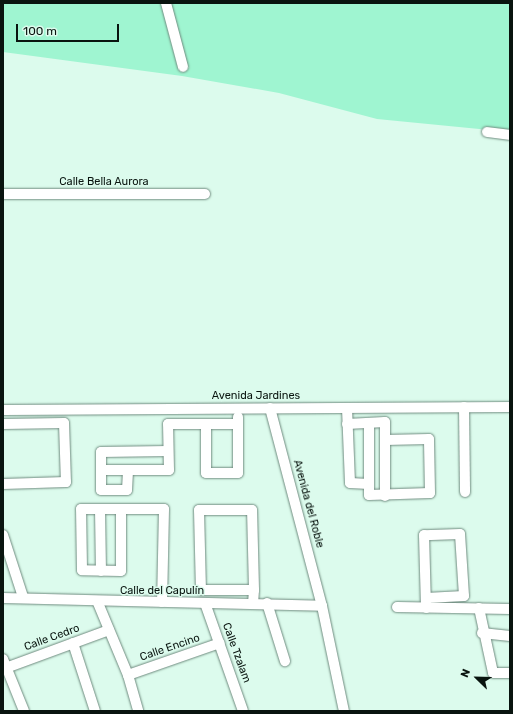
<!DOCTYPE html>
<html>
<head>
<meta charset="utf-8">
<style>
	body { margin:0 }
	#map { position:relative; width:513px; height:714px; overflow:hidden; background:#dcfbed; font-family:Rubik,sans-serif }
	div>[style] { position:absolute }
	.green>* { inset:0; background:#9ff5d1 }
	.roads { filter:drop-shadow(0 0 1px #6f8b7f) drop-shadow(0 0 1px #6f8b7f) }
	.minor>* { height:10px; margin:-5px; padding:0 5px; transform-origin:5px; border-radius:5px; background:#fff }
	span { translate:-50% -50%; white-space:nowrap; text-align:center; line-height:1.15; -webkit-text-stroke:3px #dcfbed; paint-order:stroke }
	.street-label { font-size:11px; color:#09140f }
	.frame { position:absolute; inset:0; border:4px solid #09140f; pointer-events:none }
	.north { position:absolute; left:457px; top:658px; width:40px; height:40px; -webkit-text-stroke:3px #dcfbed; paint-order:stroke; rotate:293deg; font-size:11px; font-weight:700; line-height:16px; text-align:center; color:#09140f }
	.north::after { content:''; display:block; margin:auto; width:14px; height:18px; background:#09140f; clip-path:polygon(50% 0,100% 100%,50% 72%,0 100%) }
	.scale { position:absolute; left:16px; top:24px; width:103px; height:18px; box-sizing:border-box; border:2px solid #09140f; border-top:0; padding-left:5px; font-size:12px; line-height:14px; white-space:nowrap; color:#09140f; -webkit-text-stroke:3px #dcfbed; paint-order:stroke }
</style>
</head>
<body>
<div id="map">
	<div class="green">
		<i style="clip-path:polygon(3px 3px,510px 3px,510px 132px,377px 119px,279px 93px,182px 76px,3px 52px)"></i>
	</div>
	<div class="roads">
		<div class="minor">
			<i style="left:166px;top:3px;width:66px;rotate:75.1deg"></i>
			<i style="left:487px;top:132px;width:23px;rotate:7deg"></i>
			<i style="left:3px;top:194px;width:202px"></i>
			<i style="left:464px;top:407px;width:85px;rotate:89.3deg"></i>
			<i style="left:270px;top:408px;width:205px;rotate:75.3deg"></i>
			<i style="left:322px;top:606px;width:107px;rotate:78.2deg"></i>
			<i style="left:347px;top:408px;width:75px;rotate:87.7deg"></i>
			<i style="left:350px;top:483px;width:19px;rotate:3deg"></i>
			<i style="left:3px;top:410px;width:507px;rotate:-0.34deg"></i>
			<i style="left:369px;top:423px;width:72px;rotate:90deg"></i>
			<i style="left:369px;top:495px;width:61px;rotate:-1.9deg"></i>
			<i style="left:430px;top:493px;width:54px;rotate:-91.1deg"></i>
			<i style="left:429px;top:439px;width:44px;rotate:178.7deg"></i>
			<i style="left:3px;top:424px;width:61px;rotate:-0.9deg"></i>
			<i style="left:64px;top:423px;width:59px;rotate:88.1deg"></i>
			<i style="left:66px;top:482px;width:63px;rotate:178.2deg"></i>
			<i style="left:206px;top:424px;width:49px;rotate:90deg"></i>
			<i style="left:206px;top:473px;width:32px"></i>
			<i style="left:238px;top:473px;width:56px;rotate:-90deg"></i>
			<i style="left:347px;top:424px;width:38px;rotate:-3deg"></i>
			<i style="left:385px;top:422px;width:74px;rotate:90deg"></i>
			<i style="left:101px;top:470px;width:68px"></i>
			<i style="left:169px;top:470px;width:46px;rotate:-91.2deg"></i>
			<i style="left:168px;top:424px;width:70px"></i>
			<i style="left:128px;top:471px;width:19px;rotate:93deg"></i>
			<i style="left:127px;top:490px;width:26px;rotate:180deg"></i>
			<i style="left:101px;top:490px;width:38px;rotate:-90deg"></i>
			<i style="left:101px;top:452px;width:67px;rotate:-0.9deg"></i>
			<i style="left:100px;top:509px;width:62px;rotate:89.1deg"></i>
			<i style="left:121px;top:509px;width:62px;rotate:90deg"></i>
			<i style="left:121px;top:571px;width:39px;rotate:-179deg"></i>
			<i style="left:82px;top:570px;width:61px;rotate:-90.9deg"></i>
			<i style="left:81px;top:509px;width:83px"></i>
			<i style="left:164px;top:509px;width:93px;rotate:91.2deg"></i>
			<i style="left:3px;top:535px;width:65px;rotate:72.1deg"></i>
			<i style="left:3px;top:598px;width:319px;rotate:1.4deg"></i>
			<i style="left:426px;top:598px;width:38px;rotate:-3deg"></i>
			<i style="left:464px;top:596px;width:62px;rotate:-93.7deg"></i>
			<i style="left:460px;top:534px;width:36px;rotate:178deg"></i>
			<i style="left:424px;top:535px;width:73px;rotate:88.4deg"></i>
			<i style="left:98px;top:603px;width:78px;rotate:67.4deg"></i>
			<i style="left:128px;top:675px;width:37px;rotate:74deg"></i>
			<i style="left:205px;top:603px;width:114px;rotate:70.6deg"></i>
			<i style="left:267px;top:603px;width:61px;rotate:72.8deg"></i>
			<i style="left:253px;top:604px;width:14px;rotate:-86deg"></i>
			<i style="left:254px;top:590px;width:80px;rotate:-91.4deg"></i>
			<i style="left:252px;top:510px;width:53px;rotate:180deg"></i>
			<i style="left:199px;top:510px;width:80px;rotate:88.6deg"></i>
			<i style="left:201px;top:590px;width:53px"></i>
			<i style="left:397px;top:607px;width:113px;rotate:1deg"></i>
			<i style="left:479px;top:608px;width:66px;rotate:77.8deg"></i>
			<i style="left:493px;top:673px;width:17px"></i>
			<i style="left:482px;top:633px;width:28px;rotate:6deg"></i>
			<i style="left:73px;top:643px;width:71px;rotate:72.1deg"></i>
			<i style="left:3px;top:659px;width:56px;rotate:68deg"></i>
			<i style="left:3px;top:669px;width:113px;rotate:-20.2deg"></i>
			<i style="left:128px;top:675px;width:97px;rotate:-19.2deg"></i>
		</div>
	</div>
	<div class="street-label">
		<span style="left:104px;top:182px">Calle Bella Aurora</span>
		<span style="left:256px;top:396px">Avenida Jardines</span>
		<span style="left:308px;top:504px;rotate:75deg">Avenida del Roble</span>
		<span style="left:162px;top:591px">Calle del Capulín</span>
		<span style="left:52px;top:638px;rotate:-20deg">Calle Cedro</span>
		<span style="left:170px;top:648px;rotate:-19deg">Calle Encino</span>
		<span style="left:236px;top:653px;rotate:70deg">Calle Tzalam</span>
	</div>
	<div class="frame"></div>
	<div class="north">N</div>
	<div class="scale">100 m</div>
</div>
</body>
</html>
